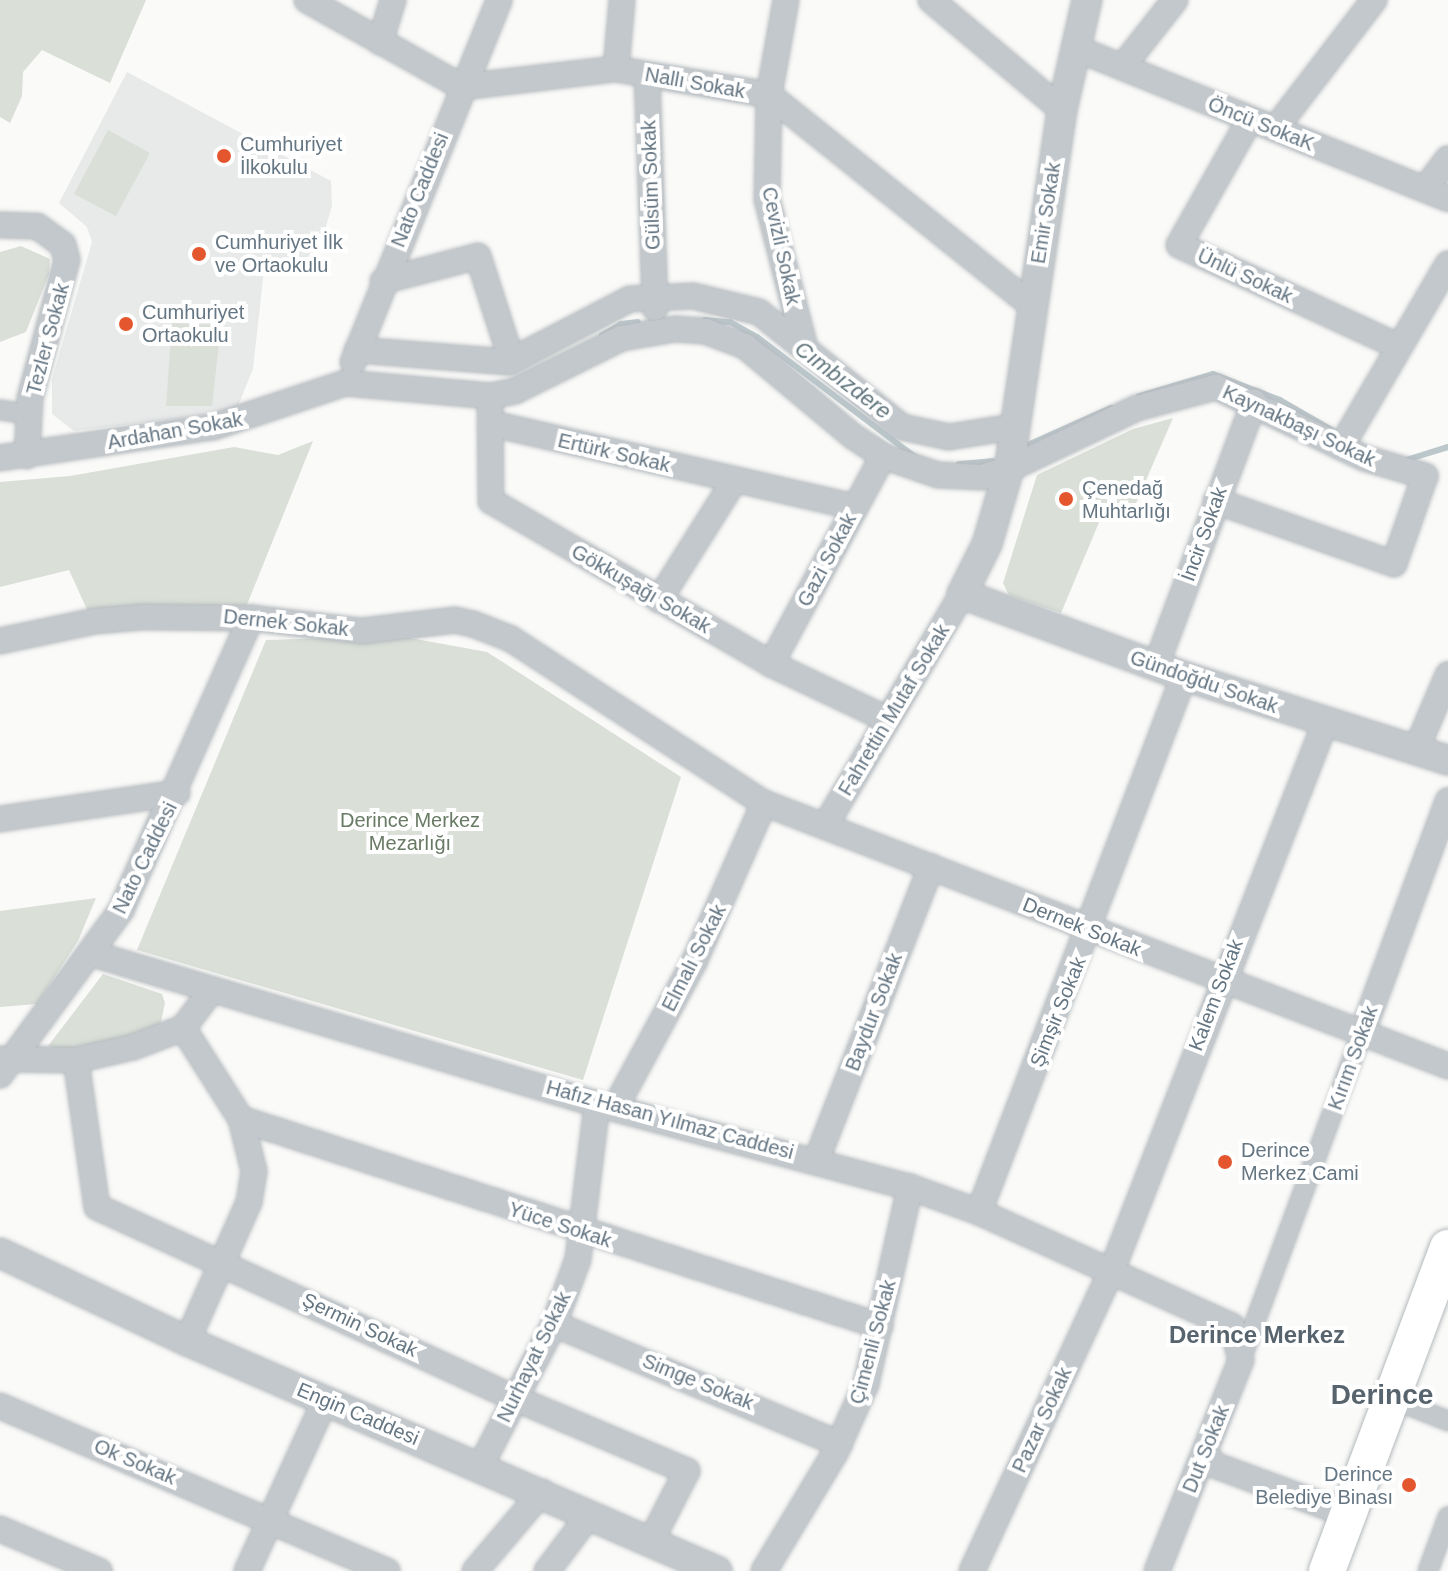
<!DOCTYPE html>
<html>
<head>
<meta charset="utf-8">
<style>
	body { margin:0 }
	#map { position:relative; width:1448px; height:1571px; overflow:hidden; background:#fafaf8; font-family:Helvetica,sans-serif }
	div>[style] { position:absolute }
	.built>* { inset:0; background:#e8e9e9 }
	.green>* { inset:0; background:#dadfd7 }
	.stream>* { height:6px; margin:-3px; padding:0 3px; transform-origin:3px; border-radius:3px; background:#bbc7cb }
	.roads { filter:drop-shadow(0 0 2px #b5babe) drop-shadow(0 0 2px #b5babe) }
	.pedestrian>* { height:18px; margin:-9px; padding:0 9px; transform-origin:9px; border-radius:9px; background:#c3c8cc }
	.minor>* { height:24px; margin:-12px; padding:0 12px; transform-origin:12px; border-radius:12px; background:#c3c8cc }
	.tertiary>* { height:28px; margin:-14px; padding:0 14px; transform-origin:14px; border-radius:14px; background:#c3c8cc }
	.primary>* { height:36px; margin:-18px; padding:0 18px; transform-origin:18px; border-radius:18px; background:#fff }
	.dots>* { width:22px; height:22px; translate:-50% -50%; box-sizing:border-box; border:4px solid #fff; border-radius:50% }
	span { translate:-50% -50%; white-space:nowrap; text-align:center; line-height:1.15; -webkit-text-stroke:8px #fff; paint-order:stroke }
	.street-label { font-size:20px; color:#657683 }
	.poi-label { font-size:20px; color:#657683 }
	.left { translate:0 -50%; text-align:left }
	.right { translate:-100% -50%; text-align:right }
	.park-label { font-size:20px; color:#687a64 }
	.water-label { font-size:22px; color:#60757c; font-style:italic }
	.quarter-label { font-size:24px; color:#57646e; font-weight:700 }
	.district-label { font-size:28px; color:#57646e; font-weight:700 }
</style>
</head>
<body>
<div id="map">
	<div class="built">
		<i style="clip-path:polygon(127px 72px,331px 181px,332px 206px,324px 233px,302px 266px,264px 270px,253px 369px,236px 411px,74px 431px,52px 414px,52px 379px,92px 242px,87px 227px,59px 203px)"></i>
	</div>
	<div class="green">
		<i style="clip-path:polygon(0 0,146px 0,110px 83px,42px 50px,23px 72px,22px 96px,10px 123px,0 117px)"></i>
		<i style="clip-path:polygon(108px 130px,150px 153px,116px 216px,74px 194px)"></i>
		<i style="clip-path:polygon(21px 246px,50px 259px,49px 274px,26px 332px,0 342px,0 252px)"></i>
		<i style="clip-path:polygon(172px 323px,221px 325px,212px 406px,166px 406px)"></i>
		<i style="clip-path:polygon(1173px 418px,1130px 517px,1103px 513px,1061px 613px,1009px 595px,1003px 583px,1037px 475px,1133px 429px)"></i>
		<i style="clip-path:polygon(313px 441px,246px 607px,89px 614px,69px 570px,0 587px,0 482px,70px 476px,234px 447px,278px 455px)"></i>
		<i style="clip-path:polygon(399px 636px,487px 652px,681px 777px,583px 1080px,137px 950px,266px 640px)"></i>
		<i style="clip-path:polygon(96px 898px,78px 941px,37px 1004px,0 1007px,0 911px)"></i>
		<i style="clip-path:polygon(103px 974px,162px 994px,165px 1003px,161px 1022px,148px 1033px,70px 1052px,48px 1046px)"></i>
	</div>
	<div class="stream">
		<i style="left:705px;top:320px;width:25px;rotate:5deg"></i>
		<i style="left:730px;top:322px;width:31px;rotate:29deg"></i>
		<i style="left:757px;top:337px;width:197px;rotate:37.2deg"></i>
		<i style="left:602px;top:335px;width:22px;rotate:-30deg"></i>
		<i style="left:621px;top:324px;width:17px;rotate:-7deg"></i>
		<i style="left:1139px;top:396px;width:77px;rotate:-16.6deg"></i>
		<i style="left:1213px;top:374px;width:72px;rotate:21.2deg"></i>
		<i style="left:1280px;top:400px;width:60px;rotate:30deg"></i>
		<i style="left:1030px;top:444px;width:89px;rotate:-24deg"></i>
		<i style="left:1406px;top:460px;width:44px;rotate:-17.2deg"></i>
		<i style="left:959px;top:464px;width:33px;rotate:-5deg"></i>
	</div>
	<div class="roads">
		<div class="pedestrian">
			<i style="left:0;top:410px;width:29px;rotate:8deg"></i>
			<i style="left:1241px;top:1360px;width:346px;rotate:-69.7deg"></i>
			<i style="left:1395px;top:1400px;width:57px;rotate:21.6deg"></i>
			<i style="left:1428px;top:1571px;width:58px;rotate:-69.7deg"></i>
		</div>
		<div class="minor">
			<i style="left:307px;top:0;width:178px;rotate:29.3deg"></i>
			<i style="left:462px;top:87px;width:155px;rotate:-6.7deg"></i>
			<i style="left:616px;top:69px;width:155px;rotate:9.6deg"></i>
			<i style="left:769px;top:95px;width:337px;rotate:38.7deg"></i>
			<i style="left:786px;top:0;width:97px;rotate:100.1deg"></i>
			<i style="left:769px;top:95px;width:104px;rotate:91.1deg"></i>
			<i style="left:767px;top:199px;width:154px;rotate:75.7deg"></i>
			<i style="left:931px;top:0;width:171px;rotate:40deg"></i>
			<i style="left:380px;top:42px;width:44px;rotate:-72.8deg"></i>
			<i style="left:1075px;top:48px;width:402px;rotate:22deg"></i>
			<i style="left:1123px;top:66px;width:84px;rotate:-51.8deg"></i>
			<i style="left:616px;top:69px;width:69px;rotate:-85deg"></i>
			<i style="left:647px;top:75px;width:233px;rotate:88deg"></i>
			<i style="left:1249px;top:121px;width:142px;rotate:119.4deg"></i>
			<i style="left:1179px;top:245px;width:241px;rotate:24.8deg"></i>
			<i style="left:1275px;top:129px;width:163px;rotate:-52.5deg"></i>
			<i style="left:1425px;top:189px;width:38px;rotate:-53deg"></i>
			<i style="left:0;top:225px;width:37px;rotate:2deg"></i>
			<i style="left:37px;top:226px;width:32px;rotate:36deg"></i>
			<i style="left:63px;top:245px;width:16px;rotate:75deg"></i>
			<i style="left:67px;top:260px;width:143px;rotate:105deg"></i>
			<i style="left:30px;top:398px;width:58px;rotate:93deg"></i>
			<i style="left:383px;top:281px;width:98px;rotate:-14.7deg"></i>
			<i style="left:478px;top:256px;width:110px;rotate:72.1deg"></i>
			<i style="left:357px;top:350px;width:152px;rotate:4.5deg"></i>
			<i style="left:509px;top:362px;width:136px;rotate:-27.5deg"></i>
			<i style="left:630px;top:299px;width:63px;rotate:-2.7deg"></i>
			<i style="left:693px;top:296px;width:68px;rotate:13.6deg"></i>
			<i style="left:759px;top:312px;width:184px;rotate:38.8deg"></i>
			<i style="left:902px;top:427px;width:48px;rotate:12deg"></i>
			<i style="left:949px;top:437px;width:65px;rotate:-8.9deg"></i>
			<i style="left:353px;top:362px;width:390px;rotate:-68deg"></i>
			<i style="left:490px;top:396px;width:105px;rotate:89.5deg"></i>
			<i style="left:491px;top:501px;width:324px;rotate:30.2deg"></i>
			<i style="left:771px;top:664px;width:128px;rotate:25.4deg"></i>
			<i style="left:493px;top:424px;width:371px;rotate:12.9deg"></i>
			<i style="left:1341px;top:447px;width:212px;rotate:-59.7deg"></i>
			<i style="left:0;top:458px;width:215px;rotate:-8.3deg"></i>
			<i style="left:213px;top:427px;width:139px;rotate:-18.4deg"></i>
			<i style="left:345px;top:383px;width:146px;rotate:5.1deg"></i>
			<i style="left:490px;top:396px;width:25px;rotate:-11deg"></i>
			<i style="left:515px;top:391px;width:119px;rotate:-26.4deg"></i>
			<i style="left:622px;top:338px;width:54px;rotate:-9.6deg"></i>
			<i style="left:675px;top:329px;width:30px;rotate:4deg"></i>
			<i style="left:705px;top:331px;width:43px;rotate:20.6deg"></i>
			<i style="left:745px;top:346px;width:142px;rotate:39.9deg"></i>
			<i style="left:854px;top:437px;width:35px;rotate:33deg"></i>
			<i style="left:883px;top:456px;width:58px;rotate:19.1deg"></i>
			<i style="left:938px;top:475px;width:44px;rotate:2.6deg"></i>
			<i style="left:982px;top:477px;width:28px;rotate:-17deg"></i>
			<i style="left:1009px;top:469px;width:142px;rotate:-25.5deg"></i>
			<i style="left:1137px;top:408px;width:82px;rotate:-14.9deg"></i>
			<i style="left:1216px;top:387px;width:164px;rotate:25.6deg"></i>
			<i style="left:1364px;top:458px;width:64px;rotate:16.4deg"></i>
			<i style="left:1425px;top:476px;width:93px;rotate:109.4deg"></i>
			<i style="left:1394px;top:564px;width:189px;rotate:-160.5deg"></i>
			<i style="left:659px;top:600px;width:141px;rotate:-57.8deg"></i>
			<i style="left:0;top:641px;width:97px;rotate:-11.9deg"></i>
			<i style="left:95px;top:621px;width:47px;rotate:-4.9deg"></i>
			<i style="left:142px;top:617px;width:109px;rotate:0.5deg"></i>
			<i style="left:251px;top:618px;width:112px;rotate:6.7deg"></i>
			<i style="left:362px;top:631px;width:94px;rotate:-6.7deg"></i>
			<i style="left:455px;top:620px;width:18px;rotate:13deg"></i>
			<i style="left:473px;top:624px;width:41px;rotate:21.5deg"></i>
			<i style="left:511px;top:639px;width:302px;rotate:33deg"></i>
			<i style="left:764px;top:803px;width:733px;rotate:21.03deg"></i>
			<i style="left:771px;top:664px;width:236px;rotate:-61.7deg"></i>
			<i style="left:1156px;top:666px;width:282px;rotate:-69.6deg"></i>
			<i style="left:1416px;top:750px;width:82px;rotate:-66.9deg"></i>
			<i style="left:0;top:819px;width:179px;rotate:-8.4deg"></i>
			<i style="left:825px;top:826px;width:269px;rotate:-59.4deg"></i>
			<i style="left:93px;top:954px;width:526px;rotate:16.57deg"></i>
			<i style="left:597px;top:1104px;width:324px;rotate:14.9deg"></i>
			<i style="left:910px;top:1187px;width:73px;rotate:19.9deg"></i>
			<i style="left:979px;top:1212px;width:277px;rotate:24.3deg"></i>
			<i style="left:1232px;top:1326px;width:35px;rotate:75deg"></i>
			<i style="left:1241px;top:1360px;width:227px;rotate:111.7deg"></i>
			<i style="left:183px;top:1028px;width:108px;rotate:57.5deg"></i>
			<i style="left:241px;top:1119px;width:54px;rotate:76deg"></i>
			<i style="left:254px;top:1171px;width:31px;rotate:99deg"></i>
			<i style="left:249px;top:1202px;width:152px;rotate:114deg"></i>
			<i style="left:1361px;top:1036px;width:251px;rotate:-69.7deg"></i>
			<i style="left:0;top:1059px;width:76px;rotate:0.8deg"></i>
			<i style="left:76px;top:1060px;width:58px;rotate:-12.8deg"></i>
			<i style="left:133px;top:1047px;width:53px;rotate:-20.8deg"></i>
			<i style="left:183px;top:1028px;width:48px;rotate:-52.7deg"></i>
			<i style="left:76px;top:1060px;width:148px;rotate:81.9deg"></i>
			<i style="left:97px;top:1207px;width:459px;rotate:24.6deg"></i>
			<i style="left:514px;top:1398px;width:188px;rotate:22.9deg"></i>
			<i style="left:687px;top:1471px;width:79px;rotate:117.2deg"></i>
			<i style="left:0;top:1075px;width:205px;rotate:-53.7deg"></i>
			<i style="left:121px;top:910px;width:320px;rotate:-66deg"></i>
			<i style="left:615px;top:1108px;width:166px;rotate:-61.6deg"></i>
			<i style="left:694px;top:962px;width:174px;rotate:-66.2deg"></i>
			<i style="left:241px;top:1119px;width:672px;rotate:17.95deg"></i>
			<i style="left:817px;top:1159px;width:314px;rotate:-68.7deg"></i>
			<i style="left:979px;top:1212px;width:574px;rotate:-69.07deg"></i>
			<i style="left:554px;top:1324px;width:310px;rotate:22.8deg"></i>
			<i style="left:0;top:1406px;width:421px;rotate:23.1deg"></i>
			<i style="left:1205px;top:1452px;width:16px;rotate:55deg"></i>
			<i style="left:1214px;top:1465px;width:144px;rotate:20.3deg"></i>
			<i style="left:481px;top:1465px;width:159px;rotate:-62.6deg"></i>
			<i style="left:554px;top:1324px;width:69px;rotate:-69.7deg"></i>
			<i style="left:578px;top:1259px;width:156px;rotate:-83deg"></i>
			<i style="left:0;top:1529px;width:108px;rotate:23deg"></i>
			<i style="left:247px;top:1571px;width:187px;rotate:-65.4deg"></i>
			<i style="left:475px;top:1571px;width:104px;rotate:-49.7deg"></i>
			<i style="left:547px;top:1571px;width:71px;rotate:-53deg"></i>
			<i style="left:764px;top:1571px;width:138px;rotate:-59deg"></i>
			<i style="left:835px;top:1453px;width:76px;rotate:-65.8deg"></i>
			<i style="left:866px;top:1384px;width:202px;rotate:-77.4deg"></i>
			<i style="left:972px;top:1571px;width:332px;rotate:-65.1deg"></i>
			<i style="left:1112px;top:1270px;width:587px;rotate:-68.72deg"></i>
		</div>
		<div class="tertiary">
			<i style="left:1087px;top:0;width:113px;rotate:102.8deg"></i>
			<i style="left:1062px;top:110px;width:363px;rotate:98.4deg"></i>
			<i style="left:1009px;top:469px;width:78px;rotate:106.3deg"></i>
			<i style="left:987px;top:544px;width:56px;rotate:116.6deg"></i>
			<i style="left:962px;top:594px;width:237px;rotate:20.3deg"></i>
			<i style="left:1184px;top:676px;width:277px;rotate:17.7deg"></i>
			<i style="left:0;top:1253px;width:207px;rotate:25.2deg"></i>
			<i style="left:187px;top:1341px;width:578px;rotate:23.46deg"></i>
		</div>
		<div class="primary">
			<i style="left:1327px;top:1571px;width:345px;rotate:-69.5deg"></i>
		</div>
	</div>
	<div class="dots">
		<i style="left:224px;top:156px;background:#e4572e"></i>
		<i style="left:199px;top:254px;background:#e4572e"></i>
		<i style="left:126px;top:324px;background:#e4572e"></i>
		<i style="left:1066px;top:499px;background:#e4572e"></i>
		<i style="left:1225px;top:1162px;background:#e4572e"></i>
		<i style="left:1409px;top:1485px;background:#e4572e"></i>
	</div>
	<div class="street-label">
		<span style="left:695px;top:83px;rotate:10deg">Nallı Sokak</span>
		<span style="left:1261px;top:124px;rotate:22deg">Öncü SokaK</span>
		<span style="left:651px;top:185px;rotate:-92deg">Gülsüm Sokak</span>
		<span style="left:420px;top:190px;rotate:-68deg">Nato Caddesi</span>
		<span style="left:1046px;top:213px;rotate:-81deg">Emir Sokak</span>
		<span style="left:781px;top:246px;rotate:78deg">Cevizli Sokak</span>
		<span style="left:1245px;top:276px;rotate:25deg">Ünlü Sokak</span>
		<span style="left:48px;top:339px;rotate:-75deg">Tezler Sokak</span>
		<span style="left:1299px;top:426px;rotate:25deg">Kaynakbaşı Sokak</span>
		<span style="left:175px;top:431px;rotate:-10deg">Ardahan Sokak</span>
		<span style="left:614px;top:453px;rotate:13deg">Ertürk Sokak</span>
		<span style="left:1204px;top:534px;rotate:-70deg">İncir Sokak</span>
		<span style="left:827px;top:560px;rotate:-62deg">Gazi Sokak</span>
		<span style="left:641px;top:589px;rotate:30deg">Gökkuşağı Sokak</span>
		<span style="left:286px;top:623px;rotate:6deg">Dernek Sokak</span>
		<span style="left:1204px;top:682px;rotate:19deg">Gündoğdu Sokak</span>
		<span style="left:894px;top:710px;rotate:-59deg">Fahrettin Mutaf Sokak</span>
		<span style="left:145px;top:858px;rotate:-64deg">Nato Caddesi</span>
		<span style="left:1082px;top:927px;rotate:22deg">Dernek Sokak</span>
		<span style="left:694px;top:958px;rotate:-63deg">Elmalı Sokak</span>
		<span style="left:1216px;top:995px;rotate:-69deg">Kalem Sokak</span>
		<span style="left:874px;top:1012px;rotate:-69deg">Baydur Sokak</span>
		<span style="left:1058px;top:1012px;rotate:-68deg">Şimşir Sokak</span>
		<span style="left:1353px;top:1058px;rotate:-70deg">Kırım Sokak</span>
		<span style="left:670px;top:1120px;rotate:15deg">Hafız Hasan Yılmaz Caddesi</span>
		<span style="left:560px;top:1225px;rotate:18deg">Yüce Sokak</span>
		<span style="left:360px;top:1325px;rotate:25deg">Şermin Sokak</span>
		<span style="left:873px;top:1342px;rotate:-75deg">Çimenli Sokak</span>
		<span style="left:534px;top:1357px;rotate:-64deg">Nurhayat Sokak</span>
		<span style="left:698px;top:1382px;rotate:22deg">Simge Sokak</span>
		<span style="left:358px;top:1414px;rotate:23deg">Engin Caddesi</span>
		<span style="left:1042px;top:1420px;rotate:-65deg">Pazar Sokak</span>
		<span style="left:1206px;top:1449px;rotate:-68deg">Dut Sokak</span>
		<span style="left:135px;top:1462px;rotate:23deg">Ok Sokak</span>
	</div>
	<div class="poi-label">
		<span class="left" style="left:240px;top:156px">Cumhuriyet<br>İlkokulu</span>
		<span class="left" style="left:215px;top:254px">Cumhuriyet İlk<br>ve Ortaokulu</span>
		<span class="left" style="left:142px;top:324px">Cumhuriyet<br>Ortaokulu</span>
		<span class="left" style="left:1082px;top:500px">Çenedağ<br>Muhtarlığı</span>
		<span class="left" style="left:1241px;top:1162px">Derince<br>Merkez Cami</span>
		<span class="right" style="left:1393px;top:1486px">Derince<br>Belediye Binası</span>
	</div>
	<div class="park-label">
		<span style="left:410px;top:832px">Derince Merkez<br>Mezarlığı</span>
	</div>
	<div class="water-label">
		<span style="left:843px;top:380px;rotate:37deg">Cımbızdere</span>
	</div>
	<div class="quarter-label">
		<span style="left:1257px;top:1335px">Derince Merkez</span>
	</div>
	<div class="district-label">
		<span style="left:1382px;top:1395px">Derince</span>
	</div>
</div>
</body>
</html>
